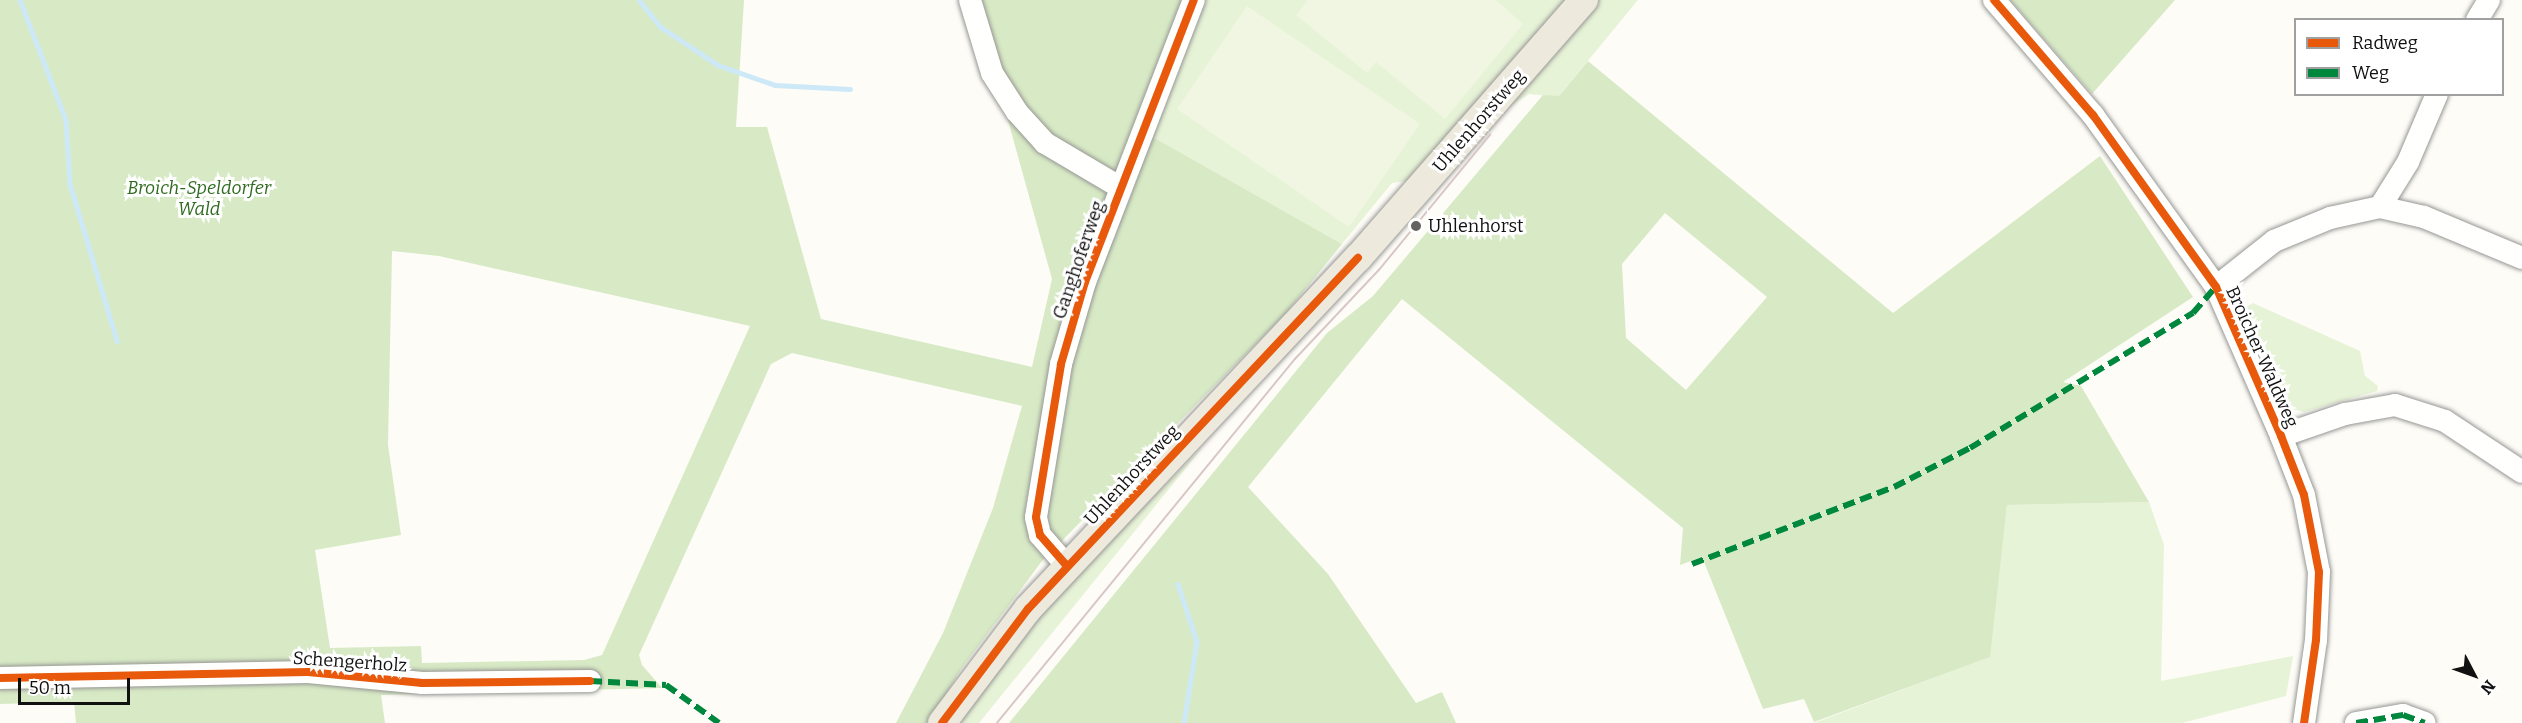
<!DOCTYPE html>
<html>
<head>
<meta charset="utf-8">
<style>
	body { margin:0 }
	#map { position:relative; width:2522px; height:723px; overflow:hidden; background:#fdfcf7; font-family:Bitter,serif }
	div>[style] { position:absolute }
	.green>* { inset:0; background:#e7f3d7 }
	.forest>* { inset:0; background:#d8eac5 }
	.pitch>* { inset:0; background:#f0f6e1 }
	.stream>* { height:4.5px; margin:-2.25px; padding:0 2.25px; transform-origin:2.25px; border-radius:2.25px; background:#cde8f7 }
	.roads { filter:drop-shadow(0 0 2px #979795) drop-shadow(0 0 2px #979795) }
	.minor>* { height:22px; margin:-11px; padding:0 11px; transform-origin:11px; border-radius:11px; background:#fffffe }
	.major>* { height:28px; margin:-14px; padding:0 14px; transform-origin:14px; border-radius:14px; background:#ede9dc }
	.tram>* { height:1.5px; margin:-0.75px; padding:0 0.75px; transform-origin:0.75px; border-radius:0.75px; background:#d9c6c7 }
	.quiet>* { height:6px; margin-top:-3px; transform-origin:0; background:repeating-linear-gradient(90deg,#00873e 0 12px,transparent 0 18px) }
	.cycleway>* { height:8px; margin:-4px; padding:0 4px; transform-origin:4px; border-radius:4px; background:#e8590c }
	.dots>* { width:16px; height:16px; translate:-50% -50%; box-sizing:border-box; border:3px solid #fff; border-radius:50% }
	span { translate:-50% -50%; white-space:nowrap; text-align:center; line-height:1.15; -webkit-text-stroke:6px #fff; paint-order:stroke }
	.street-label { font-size:18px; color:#111 }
	.park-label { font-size:18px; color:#2f6b1f; font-style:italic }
	.poi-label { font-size:18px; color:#111 }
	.left { translate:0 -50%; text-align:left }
	.legend { position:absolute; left:2294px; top:18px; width:210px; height:78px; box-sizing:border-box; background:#fff; border:2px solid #a0a0a0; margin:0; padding:8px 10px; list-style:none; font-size:18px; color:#111 }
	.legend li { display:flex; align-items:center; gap:12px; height:30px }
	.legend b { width:30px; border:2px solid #a0a0a0 }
	.north { position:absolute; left:2444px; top:645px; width:60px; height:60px; -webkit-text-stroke:4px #fff; paint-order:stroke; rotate:131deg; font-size:16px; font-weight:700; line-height:24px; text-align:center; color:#111 }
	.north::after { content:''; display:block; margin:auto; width:21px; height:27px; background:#111; clip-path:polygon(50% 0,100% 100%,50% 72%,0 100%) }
	.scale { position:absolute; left:18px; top:678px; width:112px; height:27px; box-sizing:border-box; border:3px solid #111; border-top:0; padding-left:8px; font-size:18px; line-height:21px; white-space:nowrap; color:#111; -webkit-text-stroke:4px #fff; paint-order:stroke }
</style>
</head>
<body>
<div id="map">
	<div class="green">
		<i style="clip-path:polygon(1201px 0,1569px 0,1414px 180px,1392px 183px,1342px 244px,1153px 137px)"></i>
		<i style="clip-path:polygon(1596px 0,1638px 0,1558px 97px,1529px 94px,1499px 113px)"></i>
		<i style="clip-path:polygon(2253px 303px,2360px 351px,2365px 376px,2378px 386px,2377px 391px,2304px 412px,2289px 408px,2266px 350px,2243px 309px)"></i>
		<i style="clip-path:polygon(1203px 447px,979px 723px,960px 723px,1028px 630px,1086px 565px)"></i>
		<i style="clip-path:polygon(2149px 502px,2164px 545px,2161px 681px,2293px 656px,2286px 696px,2182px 723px,1814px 723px,1989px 657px,2007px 505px)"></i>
	</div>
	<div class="forest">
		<i style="clip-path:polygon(evenodd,0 0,744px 0,736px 127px,767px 127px,821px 319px,1032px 367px,1052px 279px,1004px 106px,1003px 76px,977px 0,1184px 0,1153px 137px,1342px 244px,1285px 314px,1042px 561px,961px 669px,929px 723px,896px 723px,943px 633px,993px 508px,1022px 406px,792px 353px,771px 364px,639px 655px,642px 665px,662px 688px,381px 695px,385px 723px,76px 723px,74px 702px,0 704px,0 0,392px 251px,439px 256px,750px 326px,602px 655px,584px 660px,422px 663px,421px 646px,330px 648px,315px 550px,401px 535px,388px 445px,392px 251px)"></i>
		<i style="clip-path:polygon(2010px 0,2175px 0,2092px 94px)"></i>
		<i style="clip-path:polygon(evenodd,1588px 61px,1893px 313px,2100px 156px,2193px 297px,2063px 382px,2081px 386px,2149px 502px,2007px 505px,1990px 657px,1814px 722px,1804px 699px,1763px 709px,1702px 557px,1680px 565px,1683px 528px,1402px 299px,1248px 487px,1328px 574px,1416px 703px,1442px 692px,1456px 723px,1009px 723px,1327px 333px,1373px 296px,1543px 95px,1559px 96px,1588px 61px,1665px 213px,1767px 297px,1686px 390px,1626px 338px,1622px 264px,1665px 213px)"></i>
	</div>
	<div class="pitch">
		<i style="clip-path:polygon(1308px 0,1496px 0,1523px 24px,1445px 119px,1376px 62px,1367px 73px,1296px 15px)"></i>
		<i style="clip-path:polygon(1247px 6px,1420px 124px,1349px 227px,1177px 109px)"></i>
	</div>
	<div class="stream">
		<i style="left:20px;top:0;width:129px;rotate:69deg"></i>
		<i style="left:66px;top:120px;width:64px;rotate:86.4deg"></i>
		<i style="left:70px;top:184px;width:164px;rotate:73.3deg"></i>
		<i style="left:639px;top:0;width:35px;rotate:51deg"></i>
		<i style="left:661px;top:27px;width:69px;rotate:33.7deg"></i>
		<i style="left:718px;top:65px;width:60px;rotate:19.3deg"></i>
		<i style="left:775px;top:85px;width:75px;rotate:3.1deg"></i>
		<i style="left:1178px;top:584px;width:61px;rotate:71.9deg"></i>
		<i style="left:1197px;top:642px;width:82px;rotate:99.1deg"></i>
	</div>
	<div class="roads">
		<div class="minor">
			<i style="left:970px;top:0;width:76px;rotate:73.2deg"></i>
			<i style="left:992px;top:73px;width:46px;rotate:57.3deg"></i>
			<i style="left:1017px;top:112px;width:42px;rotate:47.9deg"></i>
			<i style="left:1045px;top:143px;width:88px;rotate:30.6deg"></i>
			<i style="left:1994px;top:0;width:152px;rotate:49.3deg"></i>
			<i style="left:2093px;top:115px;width:211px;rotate:54.4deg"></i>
			<i style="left:2216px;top:287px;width:163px;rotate:66.4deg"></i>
			<i style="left:2281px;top:436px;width:63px;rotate:68.7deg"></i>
			<i style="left:2304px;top:495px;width:78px;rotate:79deg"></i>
			<i style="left:2319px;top:572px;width:68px;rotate:92.5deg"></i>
			<i style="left:2316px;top:640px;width:84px;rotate:98.2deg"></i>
			<i style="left:2477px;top:20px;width:23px;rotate:-59deg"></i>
			<i style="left:2380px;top:207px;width:53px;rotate:-58.1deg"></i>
			<i style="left:2408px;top:162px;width:74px;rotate:-66.9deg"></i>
			<i style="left:2216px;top:287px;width:74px;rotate:-38.4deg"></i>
			<i style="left:2274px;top:241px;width:61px;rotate:-22.3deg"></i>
			<i style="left:2330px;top:218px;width:51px;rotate:-12.4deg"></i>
			<i style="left:2380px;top:207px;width:45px;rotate:12.8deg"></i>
			<i style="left:2424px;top:217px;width:106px;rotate:22.7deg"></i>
			<i style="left:2281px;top:436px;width:68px;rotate:-19deg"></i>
			<i style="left:2345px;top:414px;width:51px;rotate:-10.2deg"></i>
			<i style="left:2395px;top:405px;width:52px;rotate:17.7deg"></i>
			<i style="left:2445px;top:421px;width:92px;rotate:33.5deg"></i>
			<i style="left:1067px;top:566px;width:41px;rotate:-131.1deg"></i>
			<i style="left:1040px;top:535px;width:18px;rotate:-103deg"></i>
			<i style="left:1036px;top:517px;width:155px;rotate:-80.7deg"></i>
			<i style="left:1061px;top:364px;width:85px;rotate:-73.7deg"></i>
			<i style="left:1085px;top:282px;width:302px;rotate:-68.9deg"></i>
			<i style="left:0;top:678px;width:308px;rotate:-1.1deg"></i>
			<i style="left:308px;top:672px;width:115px;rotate:5.5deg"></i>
			<i style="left:422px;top:683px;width:168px;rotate:-0.7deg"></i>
			<i style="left:2356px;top:723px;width:48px;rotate:-9.7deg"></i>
			<i style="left:2403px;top:715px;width:23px;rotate:20deg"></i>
		</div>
		<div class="major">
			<i style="left:942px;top:723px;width:143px;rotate:-53deg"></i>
			<i style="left:1028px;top:609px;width:482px;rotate:-46.8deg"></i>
			<i style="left:1358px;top:258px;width:343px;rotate:-48.8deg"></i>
		</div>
	</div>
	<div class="tram">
		<i style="left:997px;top:723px;width:470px;rotate:-50.7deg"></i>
		<i style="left:1295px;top:359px;width:122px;rotate:-46.7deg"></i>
		<i style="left:1379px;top:270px;width:175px;rotate:-50.6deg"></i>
	</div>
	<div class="quiet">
		<i style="left:1692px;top:564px;width:216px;rotate:-20.9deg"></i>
		<i style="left:1894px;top:487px;width:85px;rotate:-27.2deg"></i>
		<i style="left:1970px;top:448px;width:261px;rotate:-31.2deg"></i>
		<i style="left:2193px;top:313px;width:35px;rotate:-49deg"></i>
		<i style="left:590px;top:681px;width:76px;rotate:3deg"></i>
		<i style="left:666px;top:685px;width:65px;rotate:35.6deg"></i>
		<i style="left:2356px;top:723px;width:48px;rotate:-9.7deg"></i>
		<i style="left:2403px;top:715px;width:23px;rotate:20deg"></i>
	</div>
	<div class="cycleway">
		<i style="left:1994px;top:0;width:152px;rotate:49.3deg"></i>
		<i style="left:2093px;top:115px;width:211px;rotate:54.4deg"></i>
		<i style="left:2216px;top:287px;width:163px;rotate:66.4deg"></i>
		<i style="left:2281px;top:436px;width:63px;rotate:68.7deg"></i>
		<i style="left:2304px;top:495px;width:78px;rotate:79deg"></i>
		<i style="left:2319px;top:572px;width:68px;rotate:92.5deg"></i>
		<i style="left:2316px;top:640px;width:84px;rotate:98.2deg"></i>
		<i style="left:1067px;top:566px;width:41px;rotate:-131.1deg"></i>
		<i style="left:1040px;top:535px;width:18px;rotate:-103deg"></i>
		<i style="left:1036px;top:517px;width:155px;rotate:-80.7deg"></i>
		<i style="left:1061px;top:364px;width:85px;rotate:-73.7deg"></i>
		<i style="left:1085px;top:282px;width:302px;rotate:-68.9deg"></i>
		<i style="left:0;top:678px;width:308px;rotate:-1.1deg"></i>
		<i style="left:308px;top:672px;width:115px;rotate:5.5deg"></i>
		<i style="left:422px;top:683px;width:168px;rotate:-0.7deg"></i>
		<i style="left:942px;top:723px;width:143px;rotate:-53deg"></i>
		<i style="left:1028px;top:609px;width:482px;rotate:-46.8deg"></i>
	</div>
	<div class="dots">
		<i style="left:1416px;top:226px;background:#646362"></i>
	</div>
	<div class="street-label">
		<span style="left:1479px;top:121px;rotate:-49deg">Uhlenhorstweg</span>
		<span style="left:1079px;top:260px;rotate:-71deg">Ganghoferweg</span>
		<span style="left:2262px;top:357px;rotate:66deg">Broicher Waldweg</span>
		<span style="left:1132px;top:475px;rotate:-47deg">Uhlenhorstweg</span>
		<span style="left:350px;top:662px;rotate:4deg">Schengerholz</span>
	</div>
	<div class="park-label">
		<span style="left:199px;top:199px">Broich-Speldorfer<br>Wald</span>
	</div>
	<div class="poi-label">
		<span class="left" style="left:1428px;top:226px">Uhlenhorst</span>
	</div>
	<ul class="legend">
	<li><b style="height:8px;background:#e8590c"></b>Radweg</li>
	<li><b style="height:8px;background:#00873e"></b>Weg</li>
	</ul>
	<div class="north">N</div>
	<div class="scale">50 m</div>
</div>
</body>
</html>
